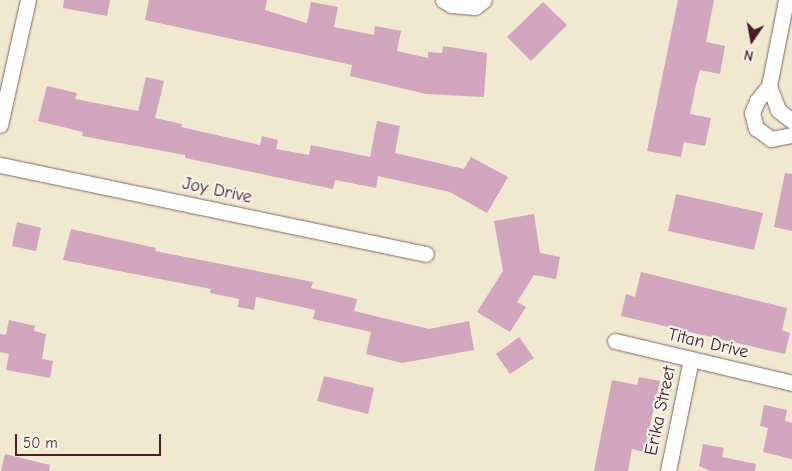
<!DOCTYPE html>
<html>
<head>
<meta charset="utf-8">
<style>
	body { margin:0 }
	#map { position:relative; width:792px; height:471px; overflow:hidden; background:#f1e8d0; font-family:"Comic Neue",sans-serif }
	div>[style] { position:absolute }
	.building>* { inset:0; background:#d0a5bd }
	.roads { filter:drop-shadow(0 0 1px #846565) drop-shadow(0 0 1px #846565) }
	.street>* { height:15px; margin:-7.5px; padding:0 7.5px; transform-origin:7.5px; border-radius:7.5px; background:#fff }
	span { translate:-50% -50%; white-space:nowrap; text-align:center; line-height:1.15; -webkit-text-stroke:4.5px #f7f3e8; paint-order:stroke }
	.street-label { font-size:18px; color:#4a1f2b }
	.north { position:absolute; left:727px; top:15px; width:50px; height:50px; -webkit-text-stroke:4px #f7f3e8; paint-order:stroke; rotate:192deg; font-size:14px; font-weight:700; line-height:20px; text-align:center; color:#4a1f2b }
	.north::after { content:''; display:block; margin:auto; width:18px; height:22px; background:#4a1f2b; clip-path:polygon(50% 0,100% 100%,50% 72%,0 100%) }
	.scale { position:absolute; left:15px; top:434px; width:146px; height:22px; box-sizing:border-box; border:2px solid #4a1f2b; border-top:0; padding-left:6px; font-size:15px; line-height:18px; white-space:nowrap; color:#4a1f2b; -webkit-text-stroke:4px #f7f3e8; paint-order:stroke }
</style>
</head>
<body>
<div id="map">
	<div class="building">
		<i style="clip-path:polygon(64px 0,110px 0,107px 16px,63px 8px)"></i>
		<i style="clip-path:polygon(149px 0,267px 0,265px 10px,307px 23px,311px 2px,338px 7px,334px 27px,374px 35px,375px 26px,401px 31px,397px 51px,428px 58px,428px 52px,442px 53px,443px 46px,487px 53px,484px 97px,426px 94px,350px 76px,352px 65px,145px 20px)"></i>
		<i style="clip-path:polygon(678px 0,714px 0,706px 42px,725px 46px,720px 74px,700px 70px,696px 85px,690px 114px,711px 118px,705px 146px,684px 142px,681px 157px,647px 151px)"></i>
		<i style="clip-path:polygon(543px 2px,567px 25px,531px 61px,507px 37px)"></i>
		<i style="clip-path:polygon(146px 77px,164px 81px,155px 118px,182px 124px,181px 127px,260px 145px,262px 136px,278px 140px,276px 149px,309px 155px,311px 145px,370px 157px,377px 121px,400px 126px,395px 153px,464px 169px,471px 157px,508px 177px,487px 213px,450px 192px,378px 176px,376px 188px,335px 180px,333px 189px,185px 158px,185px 155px,82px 136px,83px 132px,38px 121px,47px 86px,77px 93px,75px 99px,138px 111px)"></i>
		<i style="clip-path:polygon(785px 173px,792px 174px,792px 231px,774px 227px)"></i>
		<i style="clip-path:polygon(676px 194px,763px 213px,754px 250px,668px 231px)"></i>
		<i style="clip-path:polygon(534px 214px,540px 253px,560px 257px,556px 279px,534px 275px,517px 302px,526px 307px,510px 332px,477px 312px,503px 271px,494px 221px)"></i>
		<i style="clip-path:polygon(17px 222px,41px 228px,36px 251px,12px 246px)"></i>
		<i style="clip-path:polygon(71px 229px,156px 248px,155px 251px,313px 282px,311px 288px,357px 299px,354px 311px,429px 329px,469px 321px,474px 350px,402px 363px,366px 354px,371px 332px,313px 319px,315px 310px,256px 297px,254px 310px,238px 307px,239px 299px,210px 293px,211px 289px,63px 260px)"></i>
		<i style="clip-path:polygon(641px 272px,787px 308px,782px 330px,790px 333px,785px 354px,621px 316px,626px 294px,635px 297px)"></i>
		<i style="clip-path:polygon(9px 320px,35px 326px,34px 331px,46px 334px,42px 359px,53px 361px,50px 378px,6px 370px,9px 354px,0 352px,0 334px,6px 335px)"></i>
		<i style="clip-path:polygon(519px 337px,534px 358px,510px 374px,496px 354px)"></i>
		<i style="clip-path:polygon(324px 376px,374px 388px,368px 414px,317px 401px)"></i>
		<i style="clip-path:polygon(639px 377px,660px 381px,644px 452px,632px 449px,628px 471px,594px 471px,612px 380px,637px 385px)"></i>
		<i style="clip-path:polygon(764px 405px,787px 410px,785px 421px,792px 423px,792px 459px,763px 452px,768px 428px,760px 426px)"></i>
		<i style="clip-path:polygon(703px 444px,724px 448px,722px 457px,756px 464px,755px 471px,710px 471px,699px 466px)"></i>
		<i style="clip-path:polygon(5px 454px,50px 465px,49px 471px,1px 471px)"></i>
	</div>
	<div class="roads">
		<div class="street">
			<i style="left:443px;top:0;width:9px;rotate:32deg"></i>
			<i style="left:451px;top:5px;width:24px;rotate:5deg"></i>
			<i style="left:475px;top:7px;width:11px;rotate:-38deg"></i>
			<i style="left:786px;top:0;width:88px;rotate:101.2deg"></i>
			<i style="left:769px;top:86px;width:26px;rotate:69deg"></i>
			<i style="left:778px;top:110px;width:18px;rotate:38deg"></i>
			<i style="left:769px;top:86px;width:19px;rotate:129deg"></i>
			<i style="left:757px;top:101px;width:13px;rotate:113deg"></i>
			<i style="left:752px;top:113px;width:16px;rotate:75deg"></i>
			<i style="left:756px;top:128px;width:19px;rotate:36deg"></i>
			<i style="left:771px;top:139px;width:21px;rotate:-11deg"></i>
			<i style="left:0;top:125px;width:128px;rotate:-77.4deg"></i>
			<i style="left:0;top:165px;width:435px;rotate:11.8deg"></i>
			<i style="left:615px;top:341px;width:182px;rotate:13.3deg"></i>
			<i style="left:668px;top:471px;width:114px;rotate:-78.4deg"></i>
		</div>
	</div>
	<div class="street-label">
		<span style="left:217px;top:191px;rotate:12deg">Joy Drive</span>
		<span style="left:708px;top:344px;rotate:13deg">Titan Drive</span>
		<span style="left:661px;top:411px;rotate:-78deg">Erika Street</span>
	</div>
	<div class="north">N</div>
	<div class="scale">50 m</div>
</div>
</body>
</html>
